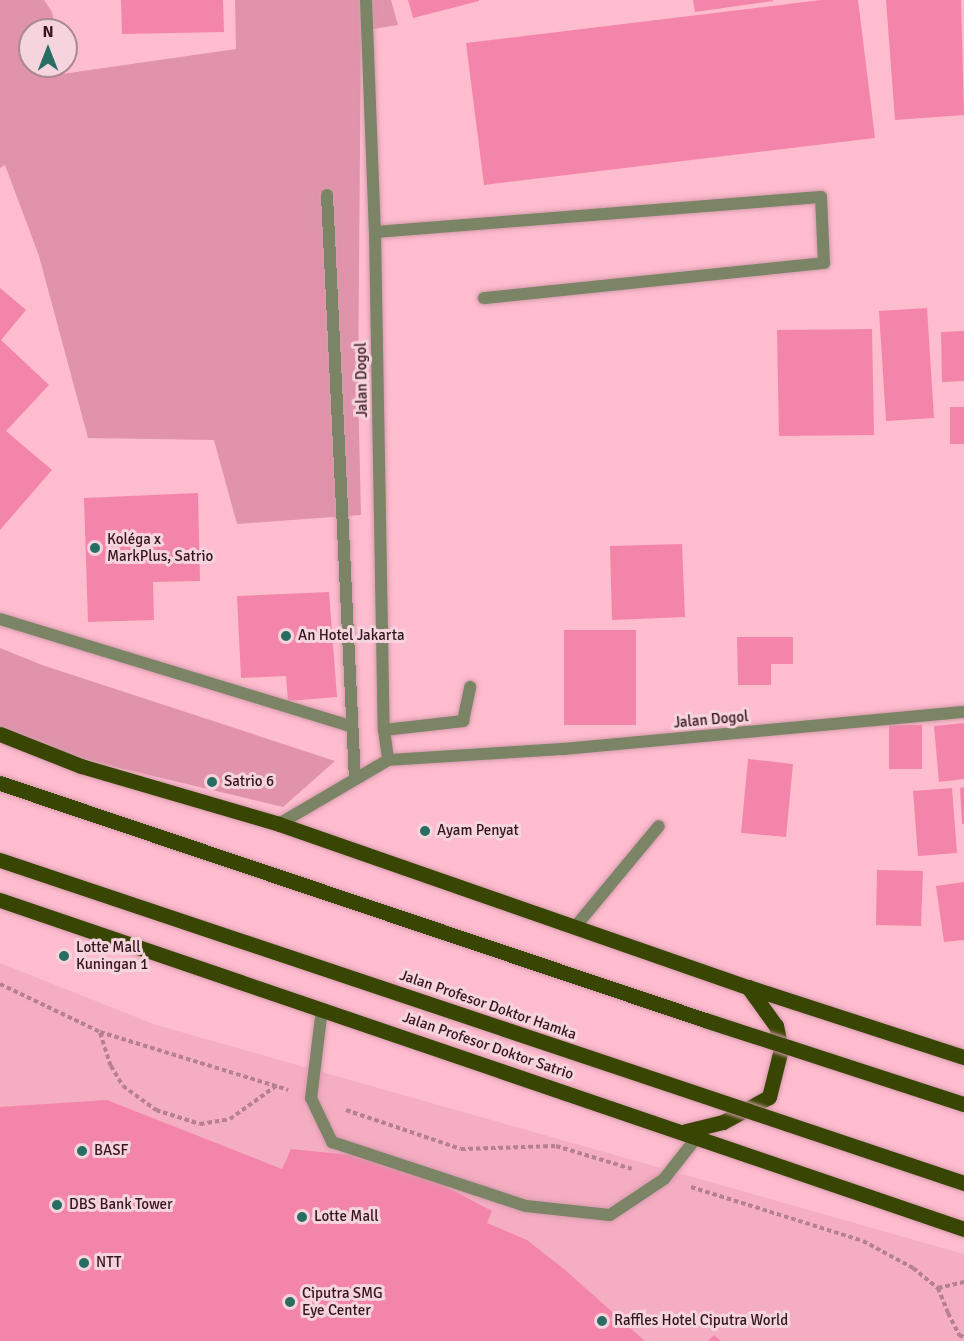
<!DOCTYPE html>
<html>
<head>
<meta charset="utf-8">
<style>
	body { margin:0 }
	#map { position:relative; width:964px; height:1341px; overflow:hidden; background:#febccf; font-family:Signika,sans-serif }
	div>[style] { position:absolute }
	.built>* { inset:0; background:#f5adc2 }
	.green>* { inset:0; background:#e093aa }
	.building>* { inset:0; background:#f485aa }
	.path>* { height:4px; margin-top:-2px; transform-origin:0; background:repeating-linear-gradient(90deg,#b58090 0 4.5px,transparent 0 7.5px) }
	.roads { filter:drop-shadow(0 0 2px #d59bac) drop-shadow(0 0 2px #d59bac) }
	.service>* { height:12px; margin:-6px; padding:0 6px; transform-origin:6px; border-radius:6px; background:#7c8466 }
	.minor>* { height:12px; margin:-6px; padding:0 6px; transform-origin:6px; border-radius:6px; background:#7c8466 }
	.primary>* { height:15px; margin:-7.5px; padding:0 7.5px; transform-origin:7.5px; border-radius:7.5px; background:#394503 }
	.bridges { filter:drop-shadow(0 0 2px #d59bac) drop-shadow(0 0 2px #d59bac) }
	.primary-bridge>* { height:15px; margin:-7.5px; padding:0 7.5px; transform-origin:7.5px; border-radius:7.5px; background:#394503 }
	.dots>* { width:16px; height:16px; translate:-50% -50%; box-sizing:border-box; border:3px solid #f6d4dd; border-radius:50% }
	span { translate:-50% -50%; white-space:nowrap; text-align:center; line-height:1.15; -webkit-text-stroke:6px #f6d4dd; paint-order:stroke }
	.street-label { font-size:15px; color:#32151f }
	.poi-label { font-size:15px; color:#32151f }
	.left { translate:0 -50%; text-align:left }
	.north { position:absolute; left:18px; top:18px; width:60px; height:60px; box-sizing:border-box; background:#f6d4dd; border:2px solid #a88891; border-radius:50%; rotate:0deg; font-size:16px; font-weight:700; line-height:24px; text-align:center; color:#32151f }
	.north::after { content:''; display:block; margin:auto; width:21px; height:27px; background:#286d62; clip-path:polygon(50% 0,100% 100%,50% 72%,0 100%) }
</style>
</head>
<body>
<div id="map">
	<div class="built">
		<i style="clip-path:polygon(0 963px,156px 1025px,964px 1254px,964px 1341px,0 1341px)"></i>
	</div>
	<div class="green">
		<i style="clip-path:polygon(0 0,44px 0,52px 12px,55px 30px,30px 30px,30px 66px,61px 66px,62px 74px,236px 49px,235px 0,391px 0,398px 25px,361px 31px,358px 387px,361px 515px,237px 524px,214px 440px,88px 438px,39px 256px,5px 165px,0 168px)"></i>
		<i style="clip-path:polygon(0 648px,42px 665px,335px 761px,283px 807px,103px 764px,0 733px)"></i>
	</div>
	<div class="building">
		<i style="clip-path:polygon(121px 0,223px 0,224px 32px,122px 34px)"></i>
		<i style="clip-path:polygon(408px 0,479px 0,479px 1px,413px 18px)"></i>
		<i style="clip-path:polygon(693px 0,773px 0,773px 1px,695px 12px)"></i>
		<i style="clip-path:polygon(821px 0,858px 0,875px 138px,484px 185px,466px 43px)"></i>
		<i style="clip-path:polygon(886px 0,961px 0,964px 115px,895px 120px)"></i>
		<i style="clip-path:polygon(0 288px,26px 310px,1px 340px,49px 385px,6px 431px,52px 470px,0 530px)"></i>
		<i style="clip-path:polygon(927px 308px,934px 418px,886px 421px,879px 311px)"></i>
		<i style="clip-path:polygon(872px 329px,874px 435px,779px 436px,777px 330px)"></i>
		<i style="clip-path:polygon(964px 331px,964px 381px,942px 382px,941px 332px)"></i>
		<i style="clip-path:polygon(950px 407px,964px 407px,964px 444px,950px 444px)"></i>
		<i style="clip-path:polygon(198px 493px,200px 581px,153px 582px,154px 620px,88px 622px,84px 498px)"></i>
		<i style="clip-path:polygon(682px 544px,685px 617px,612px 620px,610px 546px)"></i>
		<i style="clip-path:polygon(329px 592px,337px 697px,288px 701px,286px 676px,241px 678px,237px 596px)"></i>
		<i style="clip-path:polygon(564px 630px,636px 630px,636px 725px,564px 725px)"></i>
		<i style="clip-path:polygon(737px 637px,793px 637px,793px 664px,771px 664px,771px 685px,738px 685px)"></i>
		<i style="clip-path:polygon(964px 723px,964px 779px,939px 782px,934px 726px)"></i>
		<i style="clip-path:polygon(889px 725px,922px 725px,922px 769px,889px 769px)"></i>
		<i style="clip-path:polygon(748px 759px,793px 764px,786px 837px,741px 833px)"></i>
		<i style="clip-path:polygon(964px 787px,964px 824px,962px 824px,960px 788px)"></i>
		<i style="clip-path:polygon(952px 788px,957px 853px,918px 856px,913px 791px)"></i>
		<i style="clip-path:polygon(877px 870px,923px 871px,921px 926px,876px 925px)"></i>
		<i style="clip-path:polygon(964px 882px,964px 940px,944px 942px,936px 886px)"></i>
		<i style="clip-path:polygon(107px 1100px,282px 1169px,291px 1149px,351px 1155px,412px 1169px,492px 1211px,487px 1223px,527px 1240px,564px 1269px,645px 1341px,0 1341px,0 1107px)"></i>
		<i style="clip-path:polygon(714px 1335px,721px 1341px,708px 1341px)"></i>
	</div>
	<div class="path">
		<i style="left:0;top:984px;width:111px;rotate:25.6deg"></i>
		<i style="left:100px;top:1032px;width:197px;rotate:17.1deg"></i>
		<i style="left:100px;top:1033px;width:35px;rotate:72deg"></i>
		<i style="left:111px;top:1066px;width:23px;rotate:59deg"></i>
		<i style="left:123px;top:1086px;width:41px;rotate:36deg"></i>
		<i style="left:156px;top:1110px;width:46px;rotate:17.7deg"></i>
		<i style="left:200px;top:1124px;width:30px;rotate:-9deg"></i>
		<i style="left:230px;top:1119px;width:57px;rotate:-35.7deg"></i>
		<i style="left:346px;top:1110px;width:121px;rotate:18.7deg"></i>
		<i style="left:461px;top:1149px;width:95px;rotate:-1.8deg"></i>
		<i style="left:556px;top:1146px;width:79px;rotate:16.8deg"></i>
		<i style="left:691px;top:1187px;width:180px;rotate:17.4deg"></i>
		<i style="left:863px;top:1241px;width:57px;rotate:28.4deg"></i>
		<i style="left:913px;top:1268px;width:32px;rotate:39deg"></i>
		<i style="left:938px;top:1288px;width:27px;rotate:-13deg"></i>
		<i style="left:938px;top:1288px;width:27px;rotate:68deg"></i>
		<i style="left:948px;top:1313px;width:25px;rotate:63deg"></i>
		<i style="left:959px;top:1335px;width:5px;rotate:22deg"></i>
	</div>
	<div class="roads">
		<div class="service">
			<i style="left:327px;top:195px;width:585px;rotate:87.26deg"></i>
			<i style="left:375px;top:232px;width:447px;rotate:-4.5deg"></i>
			<i style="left:821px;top:197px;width:66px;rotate:87.4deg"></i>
			<i style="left:824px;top:263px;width:342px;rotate:174.1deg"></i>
			<i style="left:0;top:619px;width:367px;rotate:17deg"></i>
			<i style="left:384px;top:730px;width:80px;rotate:-6.5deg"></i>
			<i style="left:463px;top:721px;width:35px;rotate:-78deg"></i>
			<i style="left:575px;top:927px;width:131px;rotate:-50.3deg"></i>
			<i style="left:322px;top:1009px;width:90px;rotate:97deg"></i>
			<i style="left:311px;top:1098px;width:49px;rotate:64.5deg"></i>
			<i style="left:332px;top:1142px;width:204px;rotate:18.3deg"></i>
			<i style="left:526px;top:1206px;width:84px;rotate:6.1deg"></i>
			<i style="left:610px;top:1215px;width:65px;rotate:-33.7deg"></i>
			<i style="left:664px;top:1179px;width:53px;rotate:-51.8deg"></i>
		</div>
		<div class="minor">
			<i style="left:366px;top:0;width:232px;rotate:87.8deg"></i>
			<i style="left:375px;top:232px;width:498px;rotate:89deg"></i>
			<i style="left:384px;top:730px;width:30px;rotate:82deg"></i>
			<i style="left:279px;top:824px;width:126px;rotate:-30.4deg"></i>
			<i style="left:388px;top:760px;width:176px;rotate:-3.6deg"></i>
			<i style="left:564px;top:749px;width:402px;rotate:-5.3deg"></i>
		</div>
		<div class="primary">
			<i style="left:0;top:734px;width:87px;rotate:21.6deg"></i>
			<i style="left:81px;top:766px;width:206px;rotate:16.3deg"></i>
			<i style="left:279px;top:824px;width:497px;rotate:19.2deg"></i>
			<i style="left:748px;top:987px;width:227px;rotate:18deg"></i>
			<i style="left:0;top:900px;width:1019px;rotate:18.84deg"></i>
			<i style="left:682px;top:1132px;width:42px;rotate:-13.7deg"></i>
			<i style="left:723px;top:1122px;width:52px;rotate:-28.5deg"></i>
			<i style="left:769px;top:1097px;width:49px;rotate:-76deg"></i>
			<i style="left:781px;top:1049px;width:24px;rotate:-102deg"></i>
			<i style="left:776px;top:1026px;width:48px;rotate:-125.7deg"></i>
		</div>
	</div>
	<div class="bridges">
		<div class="primary-bridge">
			<i style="left:0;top:783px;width:744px;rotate:18.58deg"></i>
			<i style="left:705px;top:1020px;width:272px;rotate:18deg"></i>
			<i style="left:0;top:860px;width:1017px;rotate:18.52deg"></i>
		</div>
	</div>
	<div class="dots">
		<i style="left:95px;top:548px;background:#286d62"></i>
		<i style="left:286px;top:636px;background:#286d62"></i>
		<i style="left:212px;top:782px;background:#286d62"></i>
		<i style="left:425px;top:831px;background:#286d62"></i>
		<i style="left:64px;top:956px;background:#286d62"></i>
		<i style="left:82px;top:1151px;background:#286d62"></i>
		<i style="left:57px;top:1205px;background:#286d62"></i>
		<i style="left:302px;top:1217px;background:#286d62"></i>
		<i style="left:84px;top:1263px;background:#286d62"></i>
		<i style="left:290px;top:1302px;background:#286d62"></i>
		<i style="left:602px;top:1321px;background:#286d62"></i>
	</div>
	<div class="street-label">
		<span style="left:362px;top:380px;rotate:-91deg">Jalan Dogol</span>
		<span style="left:711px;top:720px;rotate:-5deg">Jalan Dogol</span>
		<span style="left:488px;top:1005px;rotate:19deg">Jalan Profesor Doktor Hamka</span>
		<span style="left:488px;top:1046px;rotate:19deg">Jalan Profesor Doktor Satrio</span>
	</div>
	<div class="poi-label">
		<span class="left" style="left:107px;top:548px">Koléga x<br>MarkPlus, Satrio</span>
		<span class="left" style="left:298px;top:636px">An Hotel Jakarta</span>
		<span class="left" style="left:224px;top:782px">Satrio 6</span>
		<span class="left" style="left:437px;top:831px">Ayam Penyat</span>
		<span class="left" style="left:76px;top:956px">Lotte Mall<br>Kuningan 1</span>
		<span class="left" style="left:94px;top:1151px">BASF</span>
		<span class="left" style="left:69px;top:1205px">DBS Bank Tower</span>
		<span class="left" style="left:314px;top:1217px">Lotte Mall</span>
		<span class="left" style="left:96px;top:1263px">NTT</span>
		<span class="left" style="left:302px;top:1302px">Ciputra SMG<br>Eye Center</span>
		<span class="left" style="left:614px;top:1321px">Raffles Hotel Ciputra World</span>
	</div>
	<div class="north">N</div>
</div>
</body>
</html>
